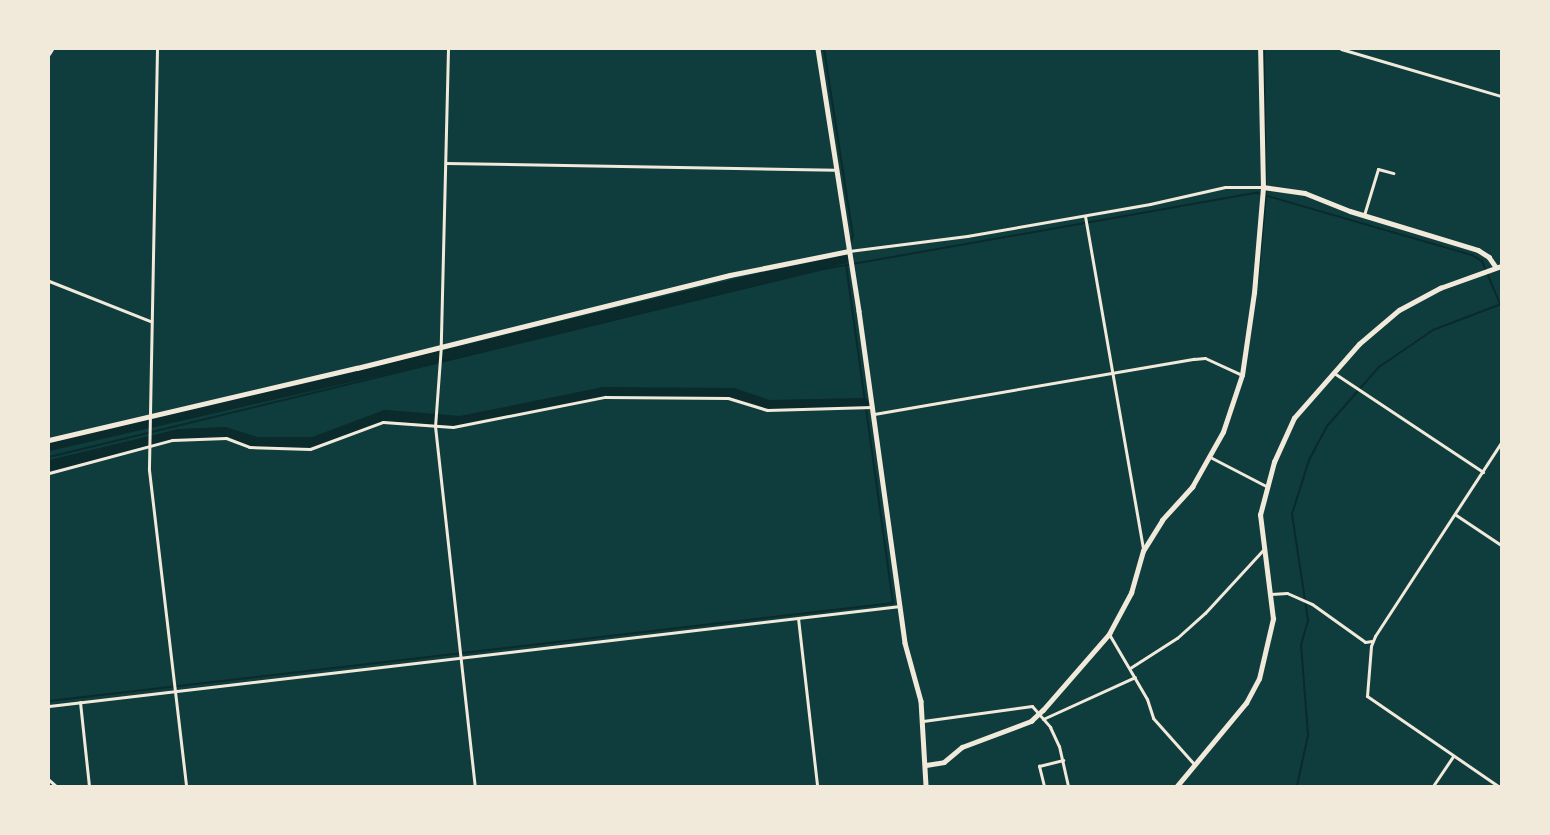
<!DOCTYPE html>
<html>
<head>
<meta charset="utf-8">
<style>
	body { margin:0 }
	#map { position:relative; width:1550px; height:835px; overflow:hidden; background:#0f3d3e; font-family:"DM Sans",sans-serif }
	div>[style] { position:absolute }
	.stream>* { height:2px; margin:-1px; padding:0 1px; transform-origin:1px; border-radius:1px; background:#0a2a2b }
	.river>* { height:11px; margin:-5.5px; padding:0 5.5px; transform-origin:5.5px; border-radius:5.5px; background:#0a2a2b }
	.minor>* { height:3px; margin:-1.5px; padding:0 1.5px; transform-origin:1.5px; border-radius:1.5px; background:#f1e9da }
	.tertiary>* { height:4.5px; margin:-2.25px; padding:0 2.25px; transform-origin:2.25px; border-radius:2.25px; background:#f1e9da }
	span { translate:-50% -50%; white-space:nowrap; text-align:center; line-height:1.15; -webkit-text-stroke:4.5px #f1e9da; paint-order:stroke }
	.frame { position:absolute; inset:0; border:50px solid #f1e9da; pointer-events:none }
</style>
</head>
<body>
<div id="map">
	<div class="stream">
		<i style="left:824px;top:49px;width:189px;rotate:81.2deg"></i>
		<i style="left:853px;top:236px;width:8px;rotate:113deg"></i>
		<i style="left:1258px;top:280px;width:84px;rotate:-84.6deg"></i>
		<i style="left:1266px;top:196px;width:147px;rotate:-90.8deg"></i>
		<i style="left:49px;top:457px;width:797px;rotate:-13.64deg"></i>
		<i style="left:824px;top:269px;width:440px;rotate:-10deg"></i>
		<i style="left:1257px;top:193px;width:224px;rotate:16.1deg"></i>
		<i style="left:1472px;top:255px;width:12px;rotate:31deg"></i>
		<i style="left:1482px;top:261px;width:47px;rotate:67.3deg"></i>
		<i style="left:49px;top:701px;width:850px;rotate:-6.62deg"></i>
		<i style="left:893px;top:603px;width:342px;rotate:-97.9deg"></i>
		<i style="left:1297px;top:786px;width:52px;rotate:-77.8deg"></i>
		<i style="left:1308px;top:735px;width:90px;rotate:-94.4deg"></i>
		<i style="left:1301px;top:645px;width:26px;rotate:-74deg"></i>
		<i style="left:1308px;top:620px;width:107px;rotate:-98.6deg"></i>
		<i style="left:1292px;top:514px;width:57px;rotate:-72.5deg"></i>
		<i style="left:1309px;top:460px;width:40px;rotate:-62deg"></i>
		<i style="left:1328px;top:425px;width:77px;rotate:-48.7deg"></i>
		<i style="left:1379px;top:367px;width:65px;rotate:-34.4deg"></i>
		<i style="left:1433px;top:330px;width:73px;rotate:-20.9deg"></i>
	</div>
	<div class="river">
		<i style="left:49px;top:445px;width:446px;rotate:-12.9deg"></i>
		<i style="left:484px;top:345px;width:371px;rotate:-13.7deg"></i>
		<i style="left:49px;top:465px;width:134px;rotate:-13.4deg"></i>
		<i style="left:179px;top:434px;width:45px;rotate:-2.5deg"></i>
		<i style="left:224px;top:432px;width:34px;rotate:17deg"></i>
		<i style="left:256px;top:442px;width:57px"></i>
		<i style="left:313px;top:442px;width:77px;rotate:-20.6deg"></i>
		<i style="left:385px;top:415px;width:75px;rotate:4.6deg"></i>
		<i style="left:460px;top:421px;width:147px;rotate:-11.4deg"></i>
		<i style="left:604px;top:392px;width:129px;rotate:0.4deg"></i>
		<i style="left:733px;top:393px;width:37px;rotate:19deg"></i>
		<i style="left:768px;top:405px;width:95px;rotate:-1.2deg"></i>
	</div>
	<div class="minor">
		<i style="left:157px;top:49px;width:421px;rotate:91.1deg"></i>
		<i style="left:149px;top:470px;width:318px;rotate:83.3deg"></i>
		<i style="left:448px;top:49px;width:296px;rotate:91.4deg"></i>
		<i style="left:441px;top:345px;width:81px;rotate:94.2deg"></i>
		<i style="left:435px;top:426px;width:362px;rotate:83.7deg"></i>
		<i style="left:1341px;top:49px;width:167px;rotate:16.4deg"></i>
		<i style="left:49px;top:54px;width:6px;rotate:-59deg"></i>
		<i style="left:446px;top:163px;width:389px;rotate:1deg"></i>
		<i style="left:1364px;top:215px;width:48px;rotate:-73.1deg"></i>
		<i style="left:1378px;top:169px;width:16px;rotate:15deg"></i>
		<i style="left:1085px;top:216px;width:339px;rotate:80.1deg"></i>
		<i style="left:849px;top:251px;width:119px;rotate:-7.2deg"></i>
		<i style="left:967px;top:236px;width:186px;rotate:-9.9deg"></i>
		<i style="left:1150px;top:204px;width:77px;rotate:-12.8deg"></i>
		<i style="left:1225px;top:187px;width:38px"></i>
		<i style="left:49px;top:281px;width:109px;rotate:21.6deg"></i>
		<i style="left:1334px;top:373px;width:179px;rotate:33.6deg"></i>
		<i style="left:874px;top:414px;width:325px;rotate:-9.8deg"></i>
		<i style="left:1194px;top:359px;width:11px;rotate:-5deg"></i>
		<i style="left:1205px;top:358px;width:41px;rotate:24.7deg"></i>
		<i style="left:1210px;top:457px;width:63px;rotate:27.4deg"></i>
		<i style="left:49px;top:473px;width:127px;rotate:-15deg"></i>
		<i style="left:172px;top:440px;width:54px;rotate:-2.1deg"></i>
		<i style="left:226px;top:438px;width:25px;rotate:21deg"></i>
		<i style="left:249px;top:447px;width:61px;rotate:1.9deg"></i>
		<i style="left:310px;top:449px;width:78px;rotate:-20.3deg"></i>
		<i style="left:383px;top:422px;width:70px;rotate:4.1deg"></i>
		<i style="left:453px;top:427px;width:155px;rotate:-11.2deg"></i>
		<i style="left:605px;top:397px;width:123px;rotate:0.5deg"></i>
		<i style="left:728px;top:398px;width:41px;rotate:17.1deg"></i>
		<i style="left:767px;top:410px;width:105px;rotate:-1.6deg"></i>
		<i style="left:1456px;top:515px;width:54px;rotate:33.7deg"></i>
		<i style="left:1271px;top:594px;width:16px;rotate:-4deg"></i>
		<i style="left:1287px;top:593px;width:27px;rotate:24deg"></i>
		<i style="left:1312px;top:604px;width:65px;rotate:35.6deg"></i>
		<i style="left:1365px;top:642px;width:7px;rotate:-8deg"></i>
		<i style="left:798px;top:618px;width:169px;rotate:83.5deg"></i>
		<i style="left:1109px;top:634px;width:75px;rotate:59.7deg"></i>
		<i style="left:1147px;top:699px;width:20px;rotate:72deg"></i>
		<i style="left:1153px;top:718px;width:62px;rotate:48.3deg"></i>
		<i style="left:1130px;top:668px;width:56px;rotate:-32.6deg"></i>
		<i style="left:1177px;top:638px;width:38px;rotate:-42deg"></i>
		<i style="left:1205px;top:613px;width:86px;rotate:-47.4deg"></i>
		<i style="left:80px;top:702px;width:84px;rotate:83.9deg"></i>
		<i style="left:49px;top:706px;width:857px;rotate:-6.7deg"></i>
		<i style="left:1043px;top:719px;width:101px;rotate:-24.5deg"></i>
		<i style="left:923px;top:721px;width:110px;rotate:-7.8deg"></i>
		<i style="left:1032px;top:706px;width:28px;rotate:49deg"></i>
		<i style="left:1050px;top:727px;width:21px;rotate:65deg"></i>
		<i style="left:1059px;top:746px;width:41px;rotate:77.3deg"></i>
		<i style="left:49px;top:780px;width:9px;rotate:41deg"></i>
		<i style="left:1044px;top:786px;width:21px;rotate:-104deg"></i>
		<i style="left:1039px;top:766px;width:25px;rotate:-14deg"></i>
		<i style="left:1433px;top:786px;width:36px;rotate:-56deg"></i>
		<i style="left:1498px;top:786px;width:159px;rotate:-145.5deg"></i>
		<i style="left:1367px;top:696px;width:50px;rotate:-85.4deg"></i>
		<i style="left:1371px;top:646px;width:11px;rotate:-68deg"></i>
		<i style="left:1375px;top:636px;width:230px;rotate:-56.9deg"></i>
	</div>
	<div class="tertiary">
		<i style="left:818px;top:49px;width:265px;rotate:81.1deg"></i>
		<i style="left:859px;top:311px;width:335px;rotate:82.1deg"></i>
		<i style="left:905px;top:643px;width:60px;rotate:74.6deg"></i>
		<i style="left:921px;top:701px;width:85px;rotate:86.6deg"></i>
		<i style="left:1263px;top:187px;width:42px;rotate:8.1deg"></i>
		<i style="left:1305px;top:193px;width:48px;rotate:21.8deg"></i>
		<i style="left:1350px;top:211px;width:134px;rotate:16.9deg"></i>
		<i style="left:1478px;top:250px;width:13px;rotate:32deg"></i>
		<i style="left:1489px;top:257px;width:12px;rotate:55deg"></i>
		<i style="left:49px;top:440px;width:316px;rotate:-13.2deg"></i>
		<i style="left:357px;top:368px;width:384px;rotate:-14deg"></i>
		<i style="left:730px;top:275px;width:121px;rotate:-11.4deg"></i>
		<i style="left:926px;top:765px;width:18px;rotate:-9deg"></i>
		<i style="left:944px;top:762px;width:23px;rotate:-40deg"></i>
		<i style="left:962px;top:747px;width:74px;rotate:-20.6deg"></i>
		<i style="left:1031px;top:721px;width:16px;rotate:-43deg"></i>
		<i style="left:1043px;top:710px;width:101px;rotate:-49deg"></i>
		<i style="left:1109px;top:634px;width:47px;rotate:-61.8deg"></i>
		<i style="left:1131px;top:593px;width:44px;rotate:-74.1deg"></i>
		<i style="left:1143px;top:551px;width:36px;rotate:-58deg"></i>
		<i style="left:1162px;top:520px;width:45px;rotate:-47.7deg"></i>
		<i style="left:1192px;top:487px;width:63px;rotate:-60.6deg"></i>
		<i style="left:1223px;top:432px;width:60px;rotate:-71.6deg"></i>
		<i style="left:1242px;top:375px;width:83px;rotate:-81.7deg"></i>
		<i style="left:1254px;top:293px;width:106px;rotate:-85.1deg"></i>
		<i style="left:1263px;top:187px;width:138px;rotate:-91.2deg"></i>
		<i style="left:1177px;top:786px;width:108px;rotate:-50.3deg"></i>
		<i style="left:1246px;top:703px;width:27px;rotate:-62deg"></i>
		<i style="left:1259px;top:679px;width:62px;rotate:-76.9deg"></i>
		<i style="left:1273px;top:619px;width:105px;rotate:-97.1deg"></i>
		<i style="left:1260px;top:515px;width:55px;rotate:-75.2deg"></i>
		<i style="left:1274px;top:462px;width:48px;rotate:-65.6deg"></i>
		<i style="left:1294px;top:418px;width:98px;rotate:-48.7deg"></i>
		<i style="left:1359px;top:344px;width:52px;rotate:-40.4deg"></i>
		<i style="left:1399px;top:310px;width:47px;rotate:-28.2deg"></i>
		<i style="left:1440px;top:288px;width:65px;rotate:-19.8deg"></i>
	</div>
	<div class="frame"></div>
</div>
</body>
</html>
